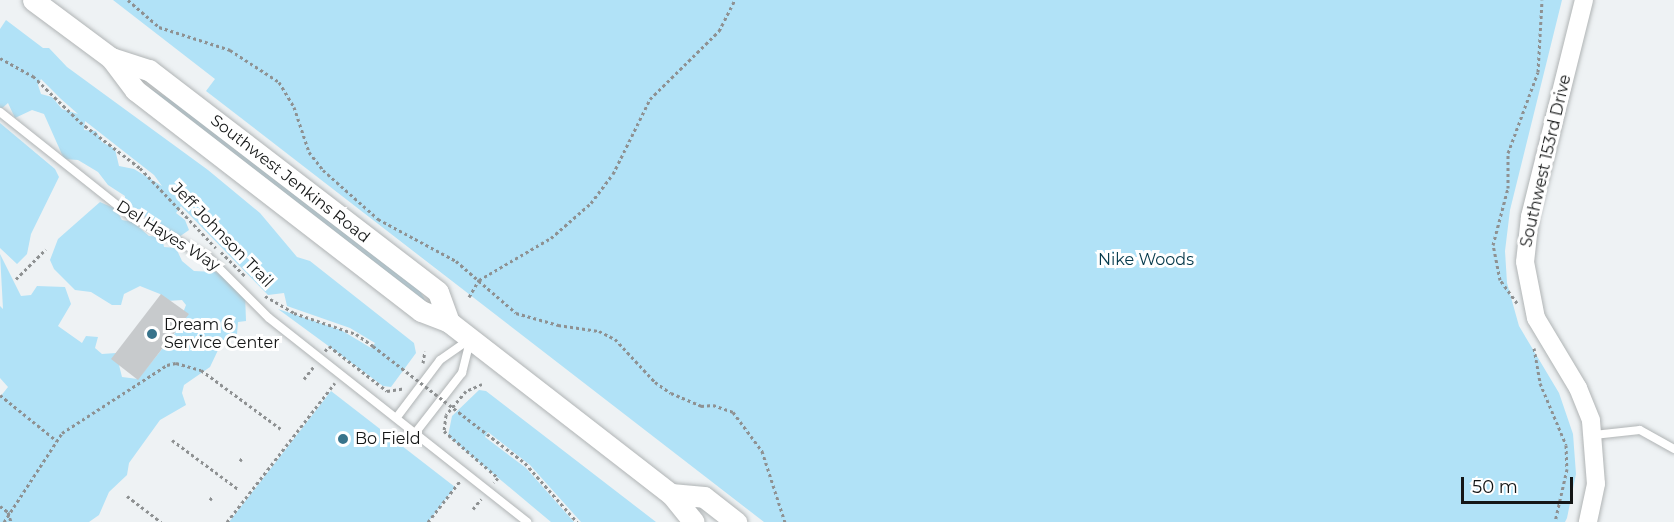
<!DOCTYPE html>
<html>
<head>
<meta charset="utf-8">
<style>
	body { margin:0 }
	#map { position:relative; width:1674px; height:522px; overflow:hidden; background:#eef2f4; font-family:Montserrat,sans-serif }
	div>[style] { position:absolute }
	.green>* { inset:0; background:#b1e2f7 }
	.building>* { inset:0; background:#c7cacc }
	.path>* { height:3px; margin-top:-1.5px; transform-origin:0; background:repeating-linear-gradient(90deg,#8e9192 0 3px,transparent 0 6px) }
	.roads { filter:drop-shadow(0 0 2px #b0b4b5) drop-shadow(0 0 2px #b0b4b5) }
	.service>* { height:8px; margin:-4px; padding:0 4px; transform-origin:4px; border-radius:4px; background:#fff }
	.tertiary>* { height:18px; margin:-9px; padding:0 9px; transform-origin:9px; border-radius:9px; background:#fff }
	.secondary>* { height:21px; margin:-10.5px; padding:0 10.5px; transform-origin:10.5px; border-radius:10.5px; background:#fff }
	.path-bridge>* { height:3px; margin-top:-1.5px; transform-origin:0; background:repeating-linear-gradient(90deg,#8e9192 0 3px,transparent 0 6px) }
	.dots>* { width:16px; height:16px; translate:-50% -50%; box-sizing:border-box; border:3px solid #fff; border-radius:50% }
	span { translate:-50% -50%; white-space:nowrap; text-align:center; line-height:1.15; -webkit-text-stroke:6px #fff; paint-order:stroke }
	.street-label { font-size:16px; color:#141616 }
	.park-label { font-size:16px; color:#04394b }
	.poi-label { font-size:16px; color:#141616 }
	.left { translate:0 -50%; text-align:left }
	.scale { position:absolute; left:1461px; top:477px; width:112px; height:27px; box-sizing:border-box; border:3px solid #141616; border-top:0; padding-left:8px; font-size:18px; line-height:21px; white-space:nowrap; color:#141616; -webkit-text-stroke:4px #fff; paint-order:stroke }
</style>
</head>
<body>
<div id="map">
	<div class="green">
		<i style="clip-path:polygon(113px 0,1562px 0,1510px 210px,1505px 251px,1507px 283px,1519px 326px,1559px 393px,1573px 434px,1576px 474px,1567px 518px,1565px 522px,764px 522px,206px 91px,215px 79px)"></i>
		<i style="clip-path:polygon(evenodd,6px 20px,43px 48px,49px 48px,67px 67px,208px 170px,260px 213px,297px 257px,310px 261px,414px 343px,416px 353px,391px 387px,383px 386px,278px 309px,341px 330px,371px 348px,375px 343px,350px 328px,287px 306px,284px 293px,268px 295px,181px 206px,176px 213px,185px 220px,189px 230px,179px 237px,150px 224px,140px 209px,125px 209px,125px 196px,108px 185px,98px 172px,78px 160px,64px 159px,44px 114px,32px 110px,15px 118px,8px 103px,0 110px,0 29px,6px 20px,41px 79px,61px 99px,78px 114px,62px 109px,52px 97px,41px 94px,38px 85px,41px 79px,6px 20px,85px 121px,154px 175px,162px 186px,134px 169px,119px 166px,115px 149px,102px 142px,96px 131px,84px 130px,85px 121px)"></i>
		<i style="clip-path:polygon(141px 83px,178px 104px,419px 289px,426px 302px)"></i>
		<i style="clip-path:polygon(0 123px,55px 169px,59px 177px,31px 234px,27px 254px,17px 264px,0 248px)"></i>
		<i style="clip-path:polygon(100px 202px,116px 209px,122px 220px,133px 222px,149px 236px,162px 237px,164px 247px,176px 248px,182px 261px,194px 271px,216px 272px,245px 293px,246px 321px,238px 322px,237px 334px,219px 348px,210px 367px,184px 385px,182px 393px,186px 405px,160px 420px,129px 463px,127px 475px,109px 492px,99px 515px,89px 522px,0 522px,0 397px,8px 387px,0 378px,0 306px,3px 309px,0 254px,21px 296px,31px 295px,37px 286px,65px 287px,71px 304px,58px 326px,82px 343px,86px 336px,98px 337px,95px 348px,102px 354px,116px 353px,122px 377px,138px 379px,175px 333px,186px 305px,182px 300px,167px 301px,160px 294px,140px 286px,124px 294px,121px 305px,112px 305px,91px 292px,75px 290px,54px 269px,50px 260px,58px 239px)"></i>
		<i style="clip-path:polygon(479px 390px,486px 391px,656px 522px,581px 522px,530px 465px,488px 432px,485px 437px,526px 468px,574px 522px,551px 522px,448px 436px,452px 416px)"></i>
		<i style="clip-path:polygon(331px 391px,455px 487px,428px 522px,229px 522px)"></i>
	</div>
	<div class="building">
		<i style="clip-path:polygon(161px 294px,189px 314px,138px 380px,111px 359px)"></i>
	</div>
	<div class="path">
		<i style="left:128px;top:0;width:41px;rotate:41.1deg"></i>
		<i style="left:159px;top:27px;width:75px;rotate:17.9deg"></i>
		<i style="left:230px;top:50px;width:59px;rotate:33.1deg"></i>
		<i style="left:279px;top:82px;width:29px;rotate:59deg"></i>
		<i style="left:294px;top:107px;width:47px;rotate:71.6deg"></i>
		<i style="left:309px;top:152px;width:23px;rotate:52deg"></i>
		<i style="left:323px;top:170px;width:74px;rotate:41.7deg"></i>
		<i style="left:378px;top:219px;width:89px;rotate:28.3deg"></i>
		<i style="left:456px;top:261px;width:79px;rotate:40.9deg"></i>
		<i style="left:516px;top:313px;width:44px;rotate:15.9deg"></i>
		<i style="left:558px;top:325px;width:41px;rotate:8.3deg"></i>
		<i style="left:599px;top:331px;width:18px;rotate:27deg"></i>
		<i style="left:615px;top:339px;width:59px;rotate:47.1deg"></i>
		<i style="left:655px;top:382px;width:19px;rotate:35deg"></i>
		<i style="left:671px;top:393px;width:33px;rotate:23deg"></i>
		<i style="left:701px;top:406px;width:12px;rotate:-5deg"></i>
		<i style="left:713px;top:405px;width:21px;rotate:19deg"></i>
		<i style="left:733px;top:412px;width:49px;rotate:53.4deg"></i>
		<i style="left:762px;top:451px;width:75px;rotate:72.1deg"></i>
		<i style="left:0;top:58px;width:38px;rotate:29deg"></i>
		<i style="left:33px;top:76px;width:66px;rotate:44.4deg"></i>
		<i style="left:80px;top:122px;width:76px;rotate:37.5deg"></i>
		<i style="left:140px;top:168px;width:110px;rotate:46.5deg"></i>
		<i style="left:221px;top:252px;width:35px;rotate:45deg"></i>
		<i style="left:16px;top:279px;width:42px;rotate:-45deg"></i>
		<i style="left:265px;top:296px;width:34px;rotate:30deg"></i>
		<i style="left:294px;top:313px;width:65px;rotate:18.7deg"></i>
		<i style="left:356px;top:334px;width:21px;rotate:35deg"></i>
		<i style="left:469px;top:297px;width:20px;rotate:-60deg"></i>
		<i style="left:479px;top:280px;width:83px;rotate:-30.3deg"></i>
		<i style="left:551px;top:238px;width:53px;rotate:-41.2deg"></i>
		<i style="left:591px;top:203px;width:36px;rotate:-53deg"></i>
		<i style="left:613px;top:174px;width:84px;rotate:-63.7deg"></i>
		<i style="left:650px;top:99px;width:97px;rotate:-44.6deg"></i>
		<i style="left:719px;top:31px;width:35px;rotate:-63deg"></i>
		<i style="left:1517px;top:303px;width:29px;rotate:-126deg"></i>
		<i style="left:1500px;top:280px;width:36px;rotate:-101deg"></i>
		<i style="left:1493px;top:245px;width:59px;rotate:-75.3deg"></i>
		<i style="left:1508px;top:188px;width:35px;rotate:-90deg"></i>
		<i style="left:1508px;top:153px;width:86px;rotate:-69.7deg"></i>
		<i style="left:1538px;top:72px;width:72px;rotate:-86.8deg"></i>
		<i style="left:1534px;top:348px;width:36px;rotate:80deg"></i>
		<i style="left:1540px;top:383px;width:67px;rotate:67.2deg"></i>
		<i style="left:1566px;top:445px;width:24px;rotate:88deg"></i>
		<i style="left:1567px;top:469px;width:54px;rotate:102.8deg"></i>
		<i style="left:325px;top:351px;width:6px;rotate:-51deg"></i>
		<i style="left:329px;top:346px;width:73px;rotate:37.8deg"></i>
		<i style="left:387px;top:391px;width:18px;rotate:-9deg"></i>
		<i style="left:423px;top:363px;width:12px;rotate:-81deg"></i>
		<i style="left:304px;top:379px;width:16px;rotate:-52deg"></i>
		<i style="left:482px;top:384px;width:17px;rotate:156deg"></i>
		<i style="left:466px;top:391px;width:31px;rotate:130deg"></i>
		<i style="left:446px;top:415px;width:16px;rotate:97deg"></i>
		<i style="left:444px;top:431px;width:72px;rotate:41deg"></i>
		<i style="left:498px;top:478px;width:6px;rotate:135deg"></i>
		<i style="left:0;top:395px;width:73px;rotate:38.9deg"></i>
		<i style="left:487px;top:434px;width:48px;rotate:37.3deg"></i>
		<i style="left:525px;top:463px;width:79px;rotate:48.6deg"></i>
		<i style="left:172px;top:440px;width:82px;rotate:36.6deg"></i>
		<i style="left:240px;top:461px;width:4px;rotate:-56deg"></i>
		<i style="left:127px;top:496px;width:43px;rotate:37.4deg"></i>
		<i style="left:210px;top:500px;width:4px;rotate:-56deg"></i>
		<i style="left:0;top:506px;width:10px;rotate:37deg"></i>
		<i style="left:8px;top:512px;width:10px;rotate:73deg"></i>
		<i style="left:473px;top:509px;width:13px;rotate:-51deg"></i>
		<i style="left:4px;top:522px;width:106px;rotate:-56.9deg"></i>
		<i style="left:62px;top:433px;width:125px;rotate:-32.9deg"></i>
		<i style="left:167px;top:365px;width:9px;rotate:-13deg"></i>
		<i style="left:176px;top:363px;width:26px;rotate:16deg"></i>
		<i style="left:201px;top:370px;width:101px;rotate:36.5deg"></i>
		<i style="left:227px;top:522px;width:176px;rotate:-52.2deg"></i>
		<i style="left:428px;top:522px;width:52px;rotate:-52deg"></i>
	</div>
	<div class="roads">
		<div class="service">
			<i style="left:0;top:112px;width:169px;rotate:38.5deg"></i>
			<i style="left:132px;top:217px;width:86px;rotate:27.8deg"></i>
			<i style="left:208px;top:257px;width:86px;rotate:45deg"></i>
			<i style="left:269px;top:318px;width:329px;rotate:38.3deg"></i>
			<i style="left:397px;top:417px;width:71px;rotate:-53deg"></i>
			<i style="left:440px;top:360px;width:35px;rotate:-35deg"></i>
			<i style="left:416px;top:432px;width:75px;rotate:-52.1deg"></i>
			<i style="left:462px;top:373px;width:33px;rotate:-76deg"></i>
			<i style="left:1594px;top:435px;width:46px;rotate:-6.2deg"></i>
			<i style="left:1640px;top:430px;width:39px;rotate:29deg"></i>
		</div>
		<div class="tertiary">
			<i style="left:1584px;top:0;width:224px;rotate:104deg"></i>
			<i style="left:1530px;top:217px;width:45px;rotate:96.3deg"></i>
			<i style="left:1525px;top:262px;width:57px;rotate:78.9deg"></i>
			<i style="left:1536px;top:318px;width:82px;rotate:59deg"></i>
			<i style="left:1578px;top:388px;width:35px;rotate:68deg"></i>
			<i style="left:1591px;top:421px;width:63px;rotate:85.5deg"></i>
			<i style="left:1596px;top:484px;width:39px;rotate:102deg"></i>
		</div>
		<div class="secondary">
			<i style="left:33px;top:0;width:97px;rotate:36.6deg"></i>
			<i style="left:111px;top:58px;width:40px;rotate:53deg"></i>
			<i style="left:135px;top:90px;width:361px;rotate:37.7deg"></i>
			<i style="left:421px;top:311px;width:30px;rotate:21deg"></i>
			<i style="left:449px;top:322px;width:281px;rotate:37.8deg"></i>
			<i style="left:671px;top:494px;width:36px;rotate:51deg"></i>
			<i style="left:111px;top:58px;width:40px;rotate:18deg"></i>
			<i style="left:149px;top:70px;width:364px;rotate:37.5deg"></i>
			<i style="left:438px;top:292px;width:32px;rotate:70deg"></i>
			<i style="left:671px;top:494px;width:33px;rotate:5deg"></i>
			<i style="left:704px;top:497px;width:41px;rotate:38deg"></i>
		</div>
	</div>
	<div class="path-bridge">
		<i style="left:373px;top:346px;width:144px;rotate:37.7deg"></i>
	</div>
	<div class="dots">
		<i style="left:152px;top:334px;background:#37738b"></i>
		<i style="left:343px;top:439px;background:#37738b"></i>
	</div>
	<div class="street-label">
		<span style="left:1546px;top:161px;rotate:-77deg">Southwest 153rd Drive</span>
		<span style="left:290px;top:179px;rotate:38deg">Southwest Jenkins Road</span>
		<span style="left:222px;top:235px;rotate:46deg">Jeff Johnson Trail</span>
		<span style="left:168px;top:236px;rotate:32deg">Del Hayes Way</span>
	</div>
	<div class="park-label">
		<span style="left:1146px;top:260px">Nike Woods</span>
	</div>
	<div class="poi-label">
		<span class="left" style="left:164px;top:334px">Dream 6<br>Service Center</span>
		<span class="left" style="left:355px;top:439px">Bo Field</span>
	</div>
	<div class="scale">50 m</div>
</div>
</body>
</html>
